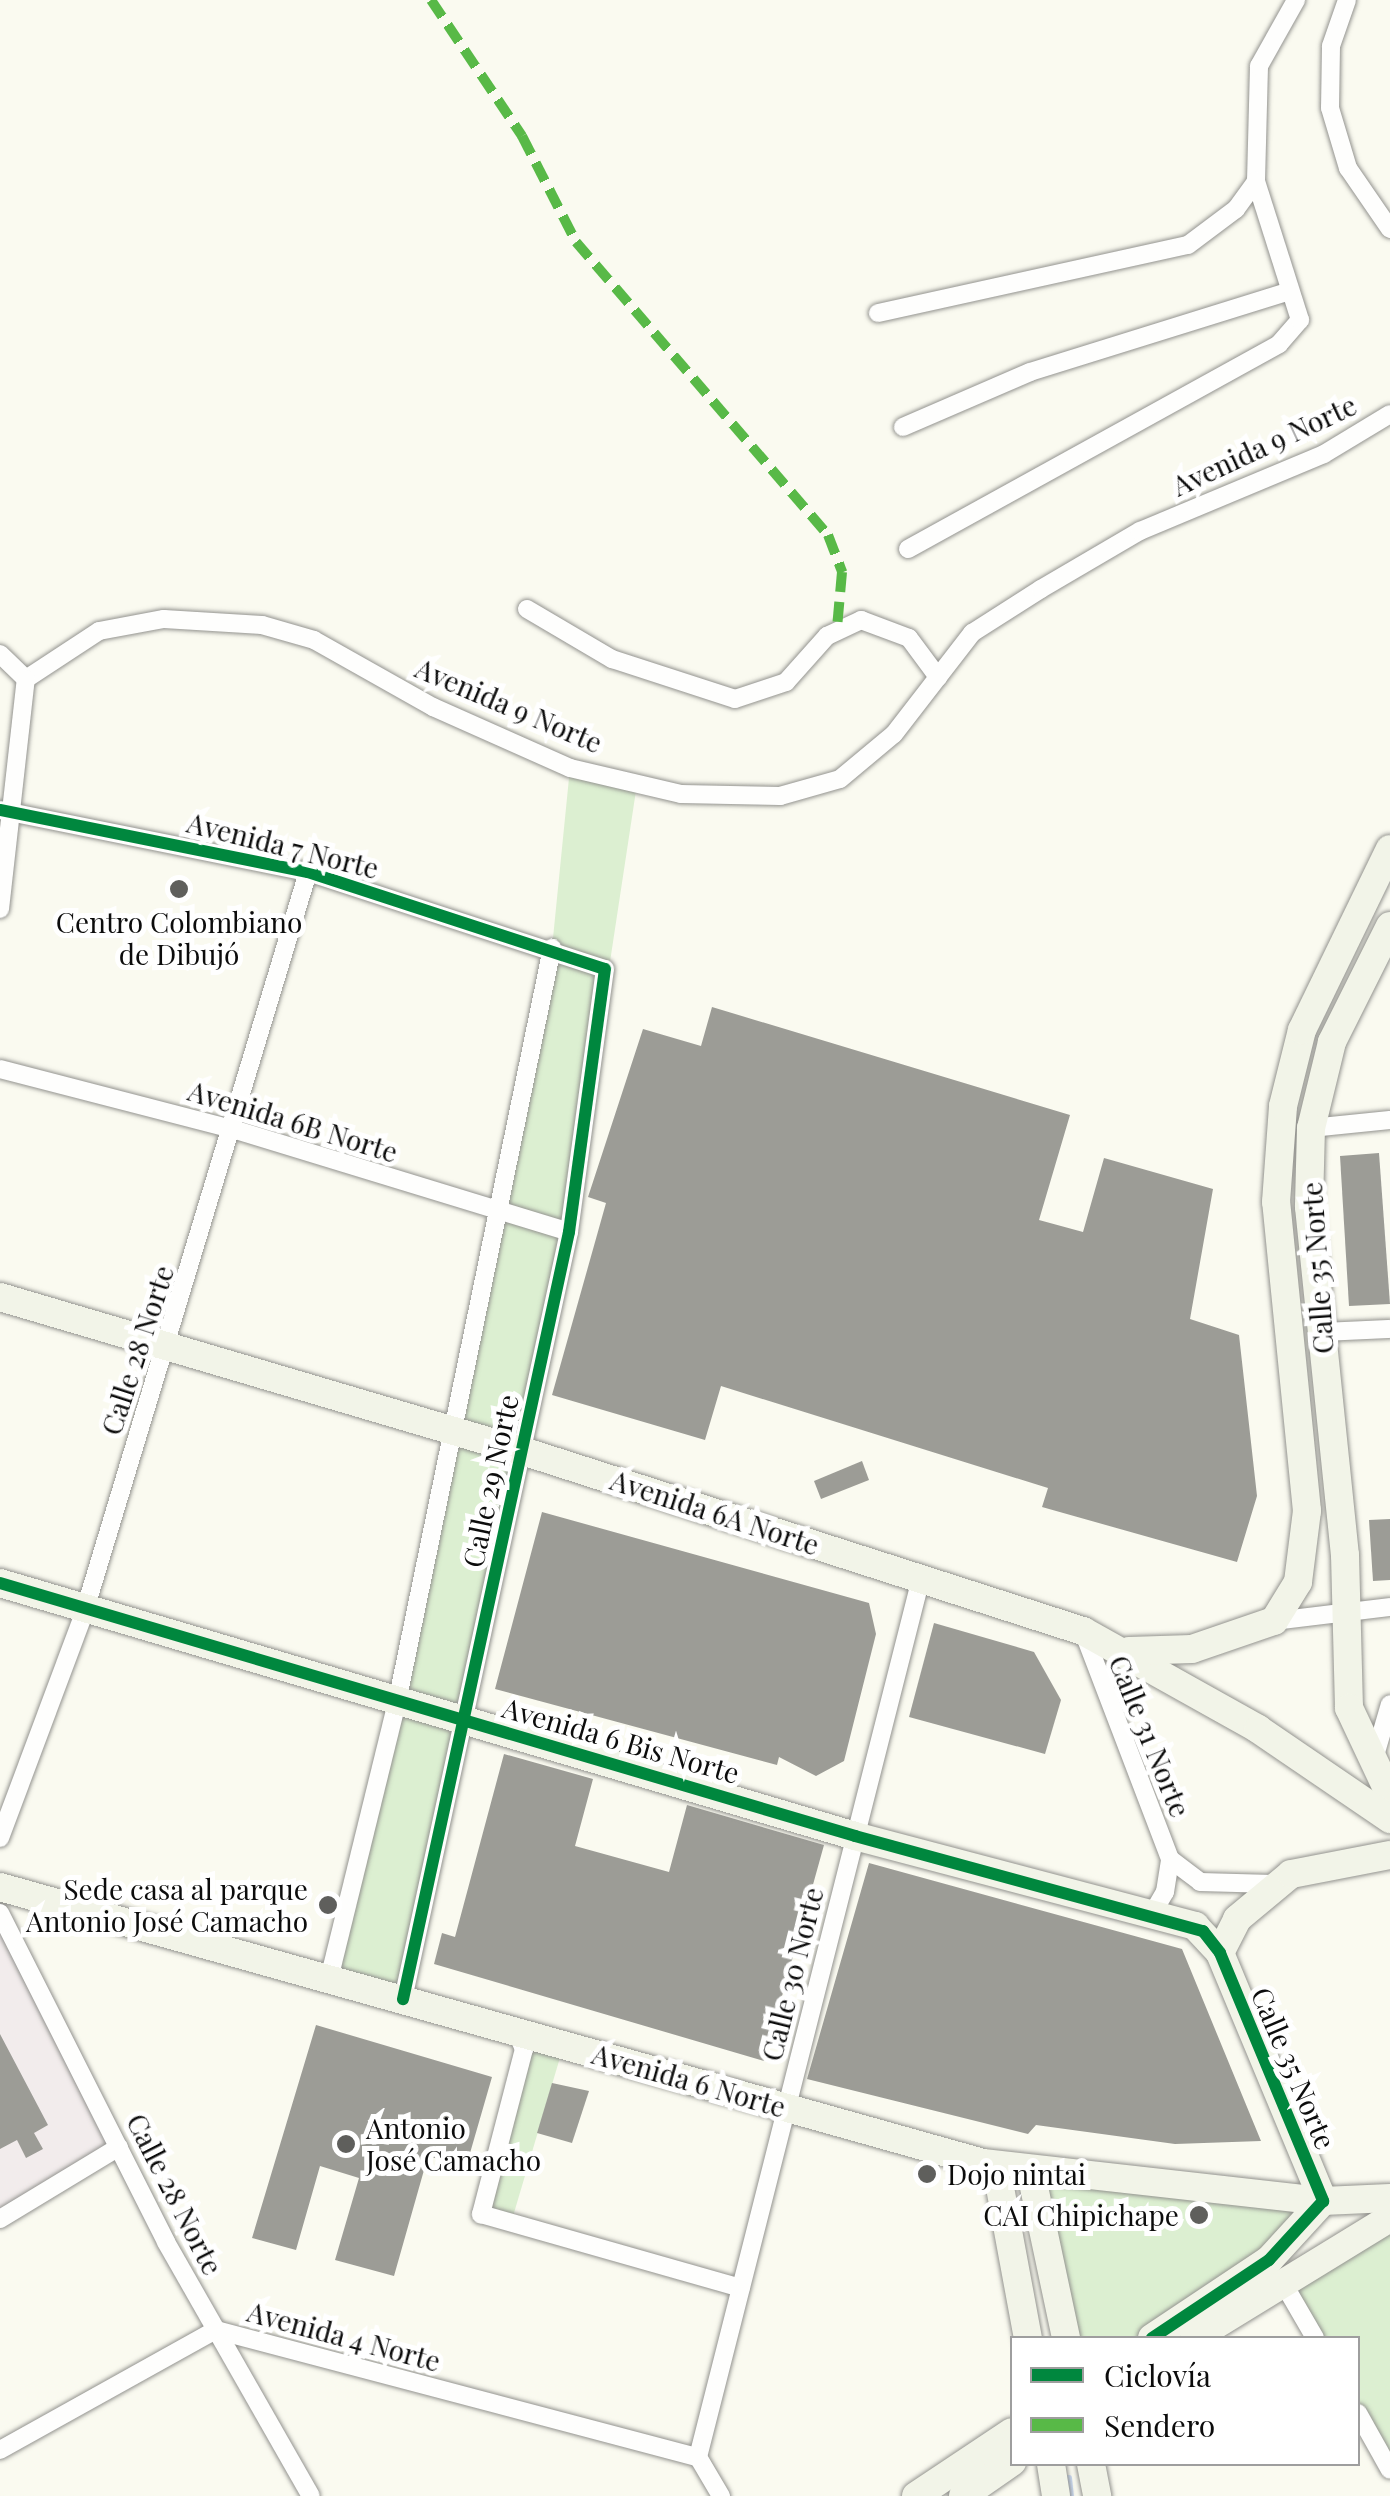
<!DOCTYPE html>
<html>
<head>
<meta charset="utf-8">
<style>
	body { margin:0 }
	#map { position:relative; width:1390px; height:2496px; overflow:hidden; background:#fafaf0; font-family:"Playfair Display",serif }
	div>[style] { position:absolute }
	.industrial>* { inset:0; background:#f2ecec }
	.green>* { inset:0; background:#dcefd1 }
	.stream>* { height:6px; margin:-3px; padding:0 3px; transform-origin:3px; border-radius:3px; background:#c8d8f2 }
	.building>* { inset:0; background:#9c9c96 }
	.roads { filter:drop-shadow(0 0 2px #93938f) drop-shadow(0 0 2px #93938f) }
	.street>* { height:18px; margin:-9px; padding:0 9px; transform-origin:9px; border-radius:9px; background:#fefefd }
	.secondary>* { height:28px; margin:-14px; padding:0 14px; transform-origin:14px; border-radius:14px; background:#f2f4e8 }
	.quiet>* { height:10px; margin-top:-5px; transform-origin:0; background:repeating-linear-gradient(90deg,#58b947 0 20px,transparent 0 30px) }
	.cycleway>* { height:12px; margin:-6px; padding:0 6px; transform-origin:6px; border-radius:6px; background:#00873e }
	.dots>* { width:28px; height:28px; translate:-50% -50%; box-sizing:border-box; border:5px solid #fff; border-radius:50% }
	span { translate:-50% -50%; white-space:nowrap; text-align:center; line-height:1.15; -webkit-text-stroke:10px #fff; paint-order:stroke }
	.street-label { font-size:28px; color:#0c0c0c }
	.poi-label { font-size:28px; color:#0c0c0c }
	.right { translate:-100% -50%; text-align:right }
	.left { translate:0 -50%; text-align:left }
	.legend { position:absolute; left:1010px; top:2336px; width:350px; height:130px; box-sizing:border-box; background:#fff; border:2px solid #9e9e9e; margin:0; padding:12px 18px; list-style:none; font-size:30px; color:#0c0c0c }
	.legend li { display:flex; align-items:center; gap:20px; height:50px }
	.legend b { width:50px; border:2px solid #9e9e9e }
</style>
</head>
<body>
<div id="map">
	<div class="industrial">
		<i style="clip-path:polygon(0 1913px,119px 2147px,0 2219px)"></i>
	</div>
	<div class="green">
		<i style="clip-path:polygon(570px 768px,637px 784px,569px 1232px,403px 1999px,329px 1979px,552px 948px)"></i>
		<i style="clip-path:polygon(564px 2044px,511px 2223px,481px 2214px,524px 2049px)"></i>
		<i style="clip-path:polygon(1031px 2173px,1323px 2201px,1152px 2338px,1066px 2338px)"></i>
		<i style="clip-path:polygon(1390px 2218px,1390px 2470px,1358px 2413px,1358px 2338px,1315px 2338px,1282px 2281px)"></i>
	</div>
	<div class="stream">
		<i style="left:1069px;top:2478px;width:18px;rotate:84deg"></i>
	</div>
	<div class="building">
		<i style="clip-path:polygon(712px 1007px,1070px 1115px,1039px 1220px,1083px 1232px,1104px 1158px,1213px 1189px,1190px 1319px,1239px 1335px,1257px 1496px,1237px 1562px,1042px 1507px,1048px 1488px,721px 1386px,705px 1440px,552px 1395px,606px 1203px,588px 1197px,643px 1029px,701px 1046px)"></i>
		<i style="clip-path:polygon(1379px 1153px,1390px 1304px,1349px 1306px,1340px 1156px)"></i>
		<i style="clip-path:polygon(862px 1461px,869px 1480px,821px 1499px,814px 1481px)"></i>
		<i style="clip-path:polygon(542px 1512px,869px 1603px,876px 1634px,844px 1761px,816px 1776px,779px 1757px,777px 1765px,495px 1689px)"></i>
		<i style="clip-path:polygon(1390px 1519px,1390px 1580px,1373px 1581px,1369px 1520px)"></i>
		<i style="clip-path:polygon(934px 1623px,1034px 1652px,1061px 1700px,1045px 1754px,909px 1717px)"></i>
		<i style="clip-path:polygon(504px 1754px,593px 1779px,575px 1846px,669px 1872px,687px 1805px,824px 1845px,764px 2061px,434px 1964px,442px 1933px,455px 1937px)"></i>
		<i style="clip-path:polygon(869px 1863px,1182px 1949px,1261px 2141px,1175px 2144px,1036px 2125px,1028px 2134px,807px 2079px)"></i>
		<i style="clip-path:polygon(316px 2025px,492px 2077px,466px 2167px,428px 2156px,394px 2276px,335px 2260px,359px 2178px,320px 2166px,296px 2250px,252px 2238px)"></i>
		<i style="clip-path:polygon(0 2034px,48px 2125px,34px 2133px,43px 2149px,26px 2158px,17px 2140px,0 2149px)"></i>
		<i style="clip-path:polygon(552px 2083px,589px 2091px,572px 2143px,537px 2133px)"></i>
	</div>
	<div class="roads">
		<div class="street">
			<i style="left:1347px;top:0;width:49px;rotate:109.2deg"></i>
			<i style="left:1331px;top:46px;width:62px;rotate:90.9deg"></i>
			<i style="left:1330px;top:108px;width:63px;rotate:73.3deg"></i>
			<i style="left:1348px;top:168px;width:74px;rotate:55.5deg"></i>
			<i style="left:878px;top:313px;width:317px;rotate:-12.4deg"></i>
			<i style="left:1188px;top:245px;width:60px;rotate:-36.9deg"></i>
			<i style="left:1236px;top:209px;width:34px;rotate:-54deg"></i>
			<i style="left:1256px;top:181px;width:115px;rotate:-88.5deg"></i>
			<i style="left:1259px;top:66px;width:76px;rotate:-60.7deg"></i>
			<i style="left:903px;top:427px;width:138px;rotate:-23.4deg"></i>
			<i style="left:1030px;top:372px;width:269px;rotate:-17.3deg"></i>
			<i style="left:908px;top:549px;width:424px;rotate:-28.9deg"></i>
			<i style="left:1279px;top:344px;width:32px;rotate:-49deg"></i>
			<i style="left:1300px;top:320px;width:146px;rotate:-107.6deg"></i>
			<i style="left:527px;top:609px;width:99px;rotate:30.5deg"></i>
			<i style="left:612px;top:659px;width:129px;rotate:18deg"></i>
			<i style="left:735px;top:699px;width:54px;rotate:-18.4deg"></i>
			<i style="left:786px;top:682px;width:62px;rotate:-48.3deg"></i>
			<i style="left:827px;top:636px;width:38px;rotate:-25deg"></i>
			<i style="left:861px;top:620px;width:51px;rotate:20.6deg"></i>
			<i style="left:909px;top:638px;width:49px;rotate:53.4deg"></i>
			<i style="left:0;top:654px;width:36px;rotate:44deg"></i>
			<i style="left:26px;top:679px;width:87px;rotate:-33.3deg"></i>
			<i style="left:99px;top:631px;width:66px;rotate:-10.5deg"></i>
			<i style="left:164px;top:619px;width:98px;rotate:3.5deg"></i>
			<i style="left:262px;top:625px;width:54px;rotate:16.1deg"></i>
			<i style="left:314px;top:640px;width:137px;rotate:29.4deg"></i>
			<i style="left:433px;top:707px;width:150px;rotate:24deg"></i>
			<i style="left:570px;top:768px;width:114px;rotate:13.2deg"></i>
			<i style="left:681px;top:794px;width:99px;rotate:1.2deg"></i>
			<i style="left:780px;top:796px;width:62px;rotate:-15.8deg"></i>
			<i style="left:840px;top:779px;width:70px;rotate:-39.8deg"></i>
			<i style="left:894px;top:734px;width:128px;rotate:-52.3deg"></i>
			<i style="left:972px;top:633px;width:82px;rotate:-32.5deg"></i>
			<i style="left:1041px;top:589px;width:115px;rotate:-30.4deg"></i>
			<i style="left:1140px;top:531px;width:199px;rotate:-22.7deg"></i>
			<i style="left:1324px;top:454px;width:77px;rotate:-31.2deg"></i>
			<i style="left:0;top:810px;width:314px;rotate:11.4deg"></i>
			<i style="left:308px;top:872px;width:312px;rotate:18.1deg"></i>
			<i style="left:605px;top:969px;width:265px;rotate:97.8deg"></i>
			<i style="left:569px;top:1232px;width:785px;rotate:102.21deg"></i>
			<i style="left:0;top:909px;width:231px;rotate:-83.6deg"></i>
			<i style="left:0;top:1069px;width:244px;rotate:14.5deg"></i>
			<i style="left:236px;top:1130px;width:348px;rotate:17deg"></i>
			<i style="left:1311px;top:1128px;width:79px;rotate:-5.8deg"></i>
			<i style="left:1321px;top:1332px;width:69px;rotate:-2.5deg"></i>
			<i style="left:1274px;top:1621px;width:117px;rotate:-6.9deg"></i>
			<i style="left:1083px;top:1631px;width:244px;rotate:69.1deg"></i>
			<i style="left:1170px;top:1859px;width:38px;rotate:37deg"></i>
			<i style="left:1200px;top:1882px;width:73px;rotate:1.6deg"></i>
			<i style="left:1374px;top:1759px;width:57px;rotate:-73.8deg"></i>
			<i style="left:0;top:1838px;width:240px;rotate:-69.5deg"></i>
			<i style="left:84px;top:1613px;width:774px;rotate:-73.18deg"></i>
			<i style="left:0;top:1913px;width:369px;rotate:63.2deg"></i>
			<i style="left:166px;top:2242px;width:292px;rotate:60.3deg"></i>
			<i style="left:1151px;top:1916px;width:28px;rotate:-60deg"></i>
			<i style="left:1165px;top:1892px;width:33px;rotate:-81deg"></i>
			<i style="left:329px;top:1979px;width:285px;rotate:-76.2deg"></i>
			<i style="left:397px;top:1702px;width:770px;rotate:-78.38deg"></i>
			<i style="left:516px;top:2031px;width:20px;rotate:66deg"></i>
			<i style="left:524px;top:2049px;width:171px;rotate:104.6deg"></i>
			<i style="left:481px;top:2214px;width:270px;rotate:15.9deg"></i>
			<i style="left:0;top:2219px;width:139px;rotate:-31.2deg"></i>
			<i style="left:1282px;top:2281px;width:66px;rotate:59.9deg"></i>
			<i style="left:1358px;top:2413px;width:65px;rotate:60.7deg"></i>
			<i style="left:0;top:2450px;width:247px;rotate:-29.1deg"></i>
			<i style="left:216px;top:2330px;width:498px;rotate:14.8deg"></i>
			<i style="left:721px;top:2496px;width:45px;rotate:-120.5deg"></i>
			<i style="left:698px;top:2457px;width:907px;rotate:-75.76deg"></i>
		</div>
		<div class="secondary">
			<i style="left:1390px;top:926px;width:130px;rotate:116.6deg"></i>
			<i style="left:1332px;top:1042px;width:89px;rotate:103.7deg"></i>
			<i style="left:1311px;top:1128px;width:79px;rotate:91.5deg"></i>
			<i style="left:1309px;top:1207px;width:350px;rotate:84.1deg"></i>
			<i style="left:1345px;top:1555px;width:153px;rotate:88.5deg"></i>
			<i style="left:1349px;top:1708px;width:96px;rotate:64.8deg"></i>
			<i style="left:0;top:1297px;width:558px;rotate:16.45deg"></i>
			<i style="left:535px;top:1455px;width:576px;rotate:17.81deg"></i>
			<i style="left:1083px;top:1631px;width:201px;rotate:29.2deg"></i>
			<i style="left:1258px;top:1729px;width:160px;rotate:34.3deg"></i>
			<i style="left:0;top:1583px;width:892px;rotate:16.48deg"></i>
			<i style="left:855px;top:1836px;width:352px;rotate:14.8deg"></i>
			<i style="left:1195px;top:1926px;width:37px;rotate:47deg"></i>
			<i style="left:1220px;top:1953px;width:269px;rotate:67.4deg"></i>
			<i style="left:1129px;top:1651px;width:63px;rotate:-1.8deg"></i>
			<i style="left:1192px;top:1649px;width:87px;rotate:-18.9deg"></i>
			<i style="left:1274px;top:1621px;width:46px;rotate:-58.4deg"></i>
			<i style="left:1298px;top:1582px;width:72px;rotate:-82.8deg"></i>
			<i style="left:1307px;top:1511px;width:311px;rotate:-95.7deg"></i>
			<i style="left:1276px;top:1202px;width:96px;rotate:-85.8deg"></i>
			<i style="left:1283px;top:1106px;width:78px;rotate:-76deg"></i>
			<i style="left:1302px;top:1030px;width:201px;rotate:-64.1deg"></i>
			<i style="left:0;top:1887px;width:1021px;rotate:15.68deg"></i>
			<i style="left:983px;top:2163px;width:342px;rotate:6.4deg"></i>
			<i style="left:1323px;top:2201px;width:67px;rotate:-2.6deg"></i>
			<i style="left:1220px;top:1953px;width:38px;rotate:-63deg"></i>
			<i style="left:1237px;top:1919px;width:70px;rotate:-39.8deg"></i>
			<i style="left:1291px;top:1874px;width:101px;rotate:-10.9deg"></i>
			<i style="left:996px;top:2166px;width:175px;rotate:79.5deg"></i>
			<i style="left:1031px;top:2173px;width:169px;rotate:78deg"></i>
			<i style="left:1152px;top:2338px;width:141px;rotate:-33.7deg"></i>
			<i style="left:1269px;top:2260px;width:80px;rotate:-47.5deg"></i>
			<i style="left:1194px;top:2338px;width:230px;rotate:-31.5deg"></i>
			<i style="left:1051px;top:2464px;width:32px;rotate:81deg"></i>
			<i style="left:1091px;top:2464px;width:33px;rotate:79deg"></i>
			<i style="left:916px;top:2496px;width:115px;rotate:-33.7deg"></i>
			<i style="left:963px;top:2496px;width:60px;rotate:-34.8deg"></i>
		</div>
	</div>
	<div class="quiet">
		<i style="left:431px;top:0;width:164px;rotate:56.2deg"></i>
		<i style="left:522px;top:136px;width:119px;rotate:63deg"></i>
		<i style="left:576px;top:242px;width:386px;rotate:49.3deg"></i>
		<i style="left:828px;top:535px;width:40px;rotate:69deg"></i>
		<i style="left:842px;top:572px;width:56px;rotate:95.1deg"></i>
	</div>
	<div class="cycleway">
		<i style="left:0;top:810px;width:314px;rotate:11.4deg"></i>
		<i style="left:308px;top:872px;width:312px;rotate:18.1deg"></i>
		<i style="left:605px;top:969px;width:265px;rotate:97.8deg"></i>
		<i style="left:569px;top:1232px;width:785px;rotate:102.21deg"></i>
		<i style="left:0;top:1583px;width:892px;rotate:16.48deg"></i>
		<i style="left:855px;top:1836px;width:361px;rotate:15.3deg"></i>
		<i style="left:1203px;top:1931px;width:28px;rotate:52deg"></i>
		<i style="left:1220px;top:1953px;width:269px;rotate:67.4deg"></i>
		<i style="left:1323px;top:2201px;width:80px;rotate:132.5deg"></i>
		<i style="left:1269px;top:2260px;width:141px;rotate:146.3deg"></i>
	</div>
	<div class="dots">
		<i style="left:179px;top:889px;background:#5f5f5c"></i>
		<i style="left:328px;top:1905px;background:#5f5f5c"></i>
		<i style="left:346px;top:2144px;background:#5f5f5c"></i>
		<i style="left:927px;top:2174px;background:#5f5f5c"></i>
		<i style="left:1199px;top:2215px;background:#5f5f5c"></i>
	</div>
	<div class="street-label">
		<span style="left:1264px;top:445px;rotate:-25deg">Avenida 9 Norte</span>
		<span style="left:509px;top:705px;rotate:23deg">Avenida 9 Norte</span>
		<span style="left:283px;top:845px;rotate:14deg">Avenida 7 Norte</span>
		<span style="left:293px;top:1121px;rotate:17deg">Avenida 6B Norte</span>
		<span style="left:1317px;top:1268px;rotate:-94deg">Calle 35 Norte</span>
		<span style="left:137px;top:1350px;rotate:-72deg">Calle 28 Norte</span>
		<span style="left:490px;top:1481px;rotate:-78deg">Calle 29 Norte</span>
		<span style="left:715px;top:1512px;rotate:18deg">Avenida 6A Norte</span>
		<span style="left:1150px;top:1736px;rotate:68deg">Calle 31 Norte</span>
		<span style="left:621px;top:1740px;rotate:16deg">Avenida 6 Bis Norte</span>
		<span style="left:792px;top:1974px;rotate:-76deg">Calle 30 Norte</span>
		<span style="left:1294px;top:2068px;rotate:67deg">Calle 35 Norte</span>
		<span style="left:689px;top:2080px;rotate:16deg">Avenida 6 Norte</span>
		<span style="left:175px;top:2194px;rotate:63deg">Calle 28 Norte</span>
		<span style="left:344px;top:2336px;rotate:15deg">Avenida 4 Norte</span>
	</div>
	<div class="poi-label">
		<span style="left:179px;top:938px">Centro Colombiano<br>de Dibujó</span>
		<span class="right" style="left:308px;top:1905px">Sede casa al parque<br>Antonio José Camacho</span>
		<span class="left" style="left:366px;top:2144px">Antonio<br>José Camacho</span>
		<span class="left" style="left:947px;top:2174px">Dojo nintai</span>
		<span class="right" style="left:1179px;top:2215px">CAI Chipichape</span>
	</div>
	<ul class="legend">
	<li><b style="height:12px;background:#00873e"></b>Ciclovía</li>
	<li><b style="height:12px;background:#58b947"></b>Sendero</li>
	</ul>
</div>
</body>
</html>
